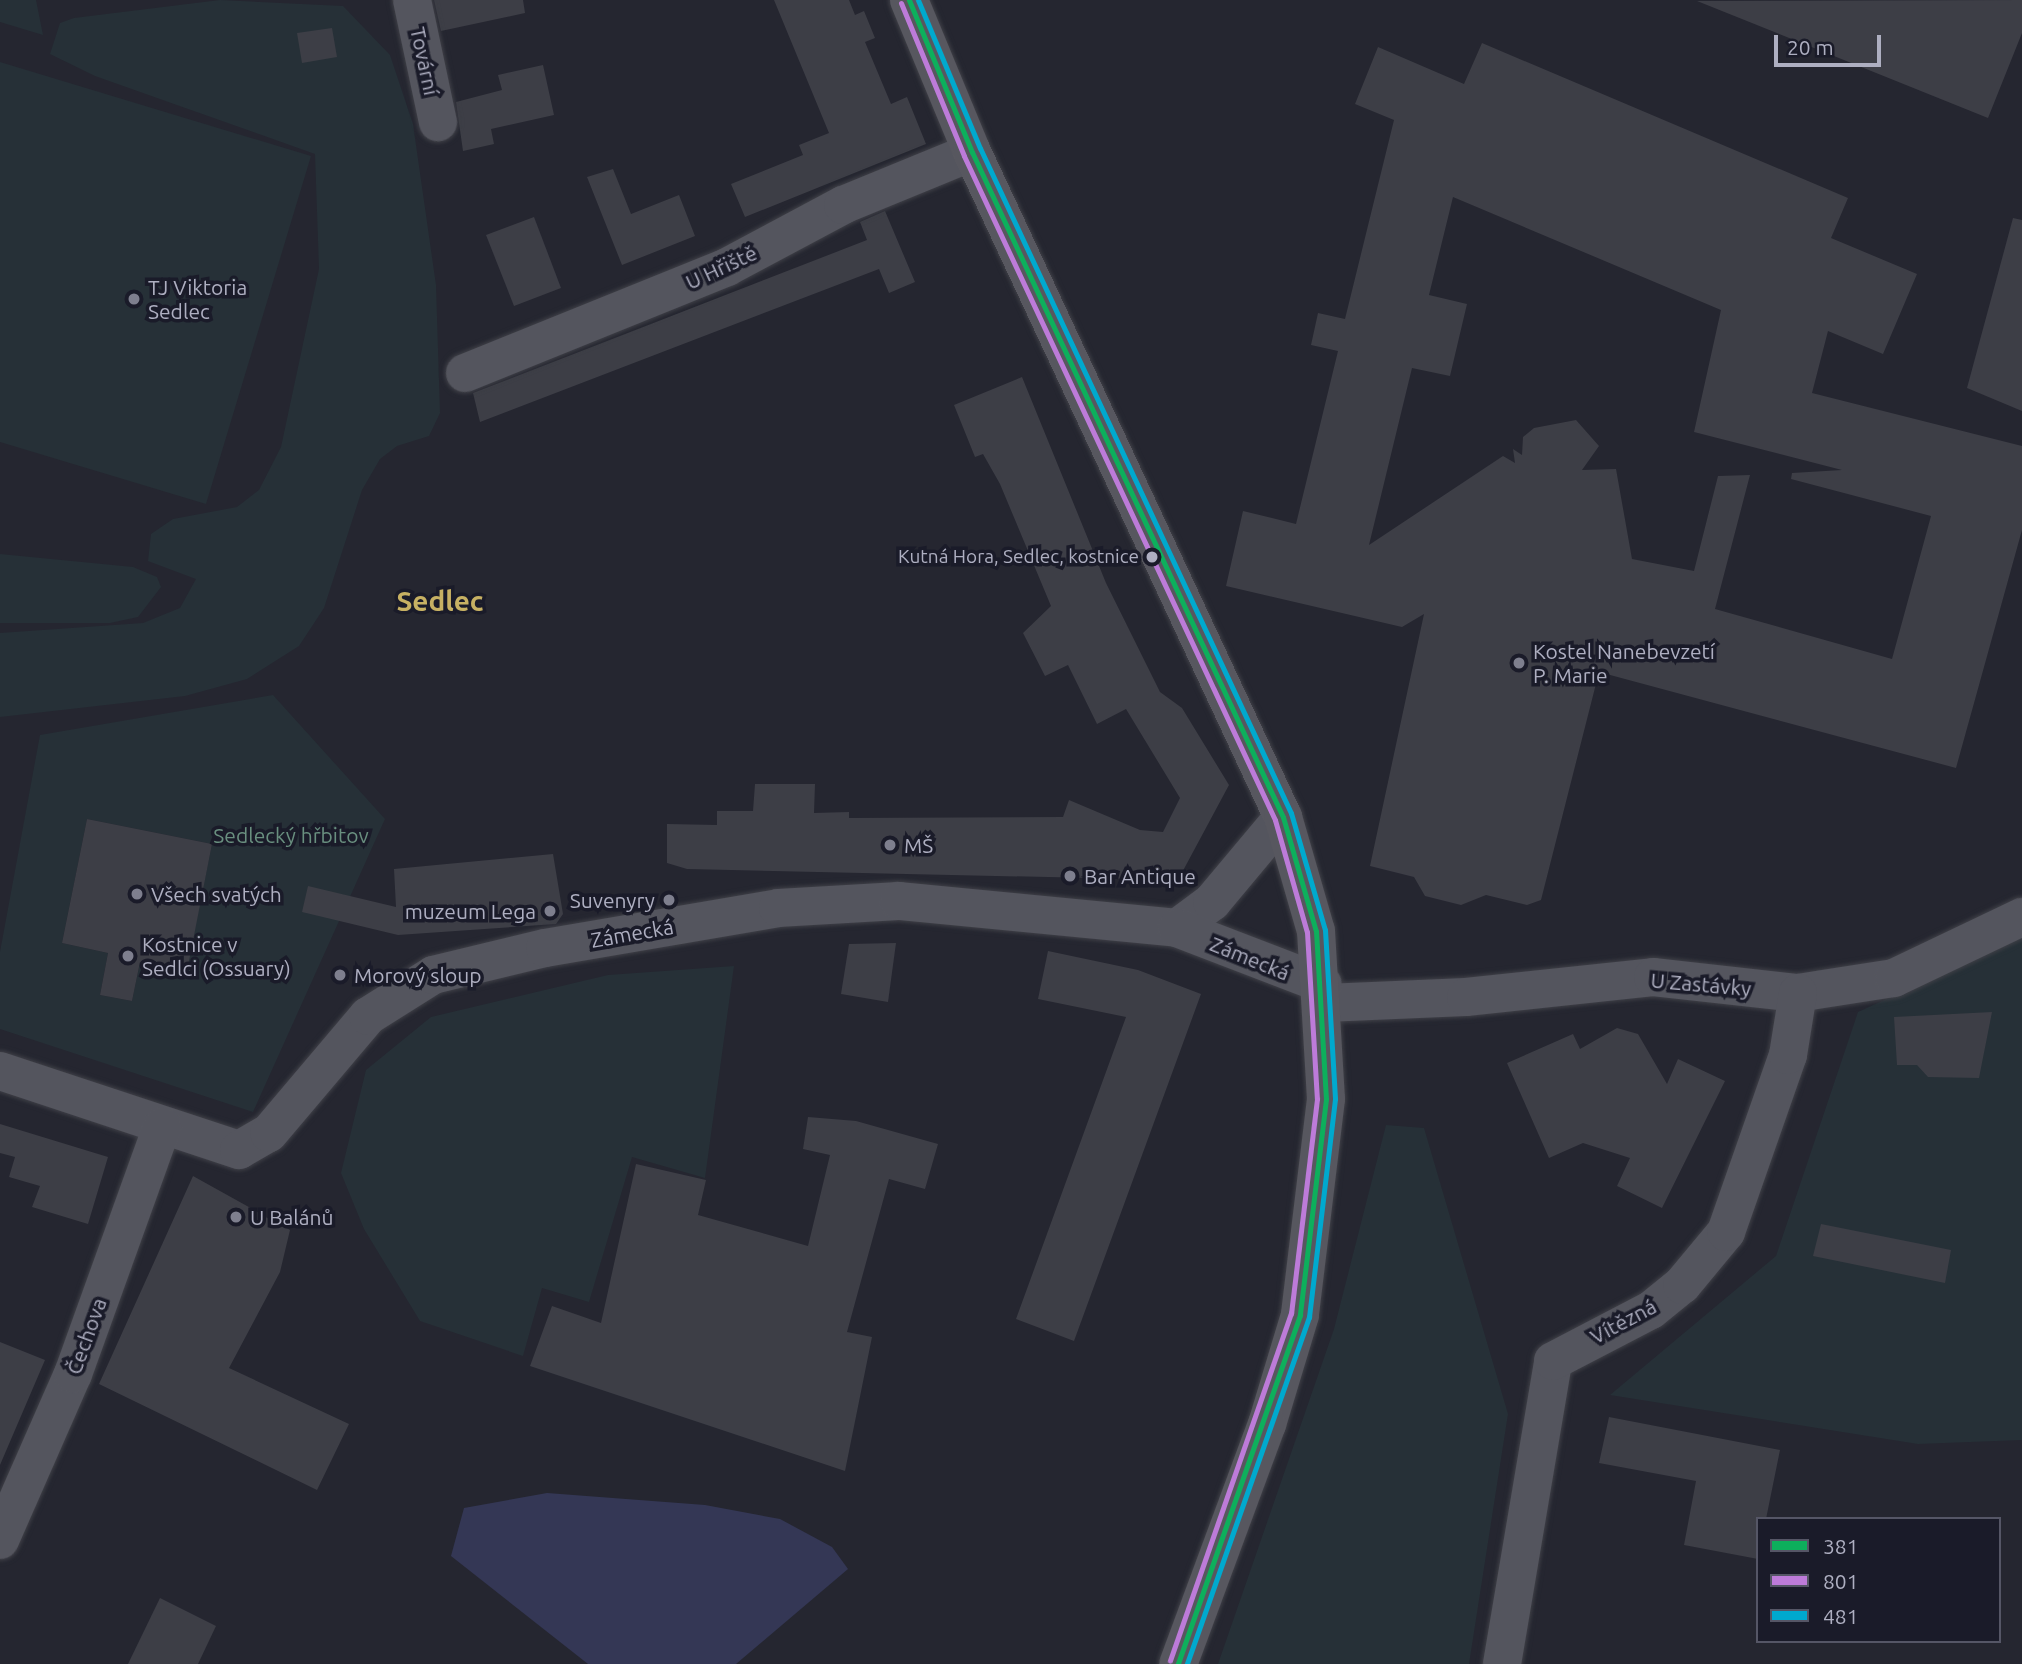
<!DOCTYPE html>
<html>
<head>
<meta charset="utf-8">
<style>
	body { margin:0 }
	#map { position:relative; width:2022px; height:1664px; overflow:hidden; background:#252630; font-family:Ubuntu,sans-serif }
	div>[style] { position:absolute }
	.green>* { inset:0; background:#263037 }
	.water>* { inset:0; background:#343755 }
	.building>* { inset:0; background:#3d3e46 }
	.roads { filter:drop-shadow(0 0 2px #3f4047) drop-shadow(0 0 2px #3f4047) }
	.minor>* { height:38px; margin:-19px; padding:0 19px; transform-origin:19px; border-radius:19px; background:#54555e }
	.major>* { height:38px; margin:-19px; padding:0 19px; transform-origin:19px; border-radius:19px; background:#57575f }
	.bus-1>* { height:5px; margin:-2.5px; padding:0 2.5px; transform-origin:2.5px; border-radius:2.5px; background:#0daf5c }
	.bus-2>* { height:5px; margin:-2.5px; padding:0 2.5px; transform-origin:2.5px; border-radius:2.5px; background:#bd7bd9 }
	.bus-3>* { height:5px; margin:-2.5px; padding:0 2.5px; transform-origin:2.5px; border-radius:2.5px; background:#00a9ce }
	.dots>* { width:19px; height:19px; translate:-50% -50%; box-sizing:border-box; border:4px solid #1a1b29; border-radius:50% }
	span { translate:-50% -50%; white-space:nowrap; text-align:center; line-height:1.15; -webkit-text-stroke:7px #1a1b29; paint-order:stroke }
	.bus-label { font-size:19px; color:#aeafc1 }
	.right { translate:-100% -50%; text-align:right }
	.street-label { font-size:21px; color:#aeafc1 }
	.poi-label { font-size:21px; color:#aeafc1 }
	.left { translate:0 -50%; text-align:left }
	.park-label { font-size:21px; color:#698f7f }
	.district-label { font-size:28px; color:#c7b163; font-weight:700 }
	.legend { position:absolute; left:1756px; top:1517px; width:245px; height:126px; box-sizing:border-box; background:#1a1b29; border:2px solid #555666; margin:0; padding:9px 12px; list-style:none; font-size:21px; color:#aeafc1 }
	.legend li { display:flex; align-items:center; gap:14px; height:35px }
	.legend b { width:35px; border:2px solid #555666 }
	.scale { position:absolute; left:1774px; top:35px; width:107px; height:32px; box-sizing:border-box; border:4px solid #aeafc1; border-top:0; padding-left:9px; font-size:21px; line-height:24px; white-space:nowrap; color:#aeafc1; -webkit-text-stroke:5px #1a1b29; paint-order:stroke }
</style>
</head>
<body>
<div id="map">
	<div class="green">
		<i style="clip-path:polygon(0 0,36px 0,43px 35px,0 22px)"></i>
		<i style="clip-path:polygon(220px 0,343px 6px,390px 55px,413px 124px,436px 285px,440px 413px,429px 436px,397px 446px,380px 459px,362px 490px,324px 608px,299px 646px,247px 679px,185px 696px,0 717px,0 633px,143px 623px,180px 608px,196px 579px,148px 561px,151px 534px,173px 519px,237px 507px,259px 490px,281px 447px,319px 269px,315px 154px,95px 76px,50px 54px,60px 23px,74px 18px)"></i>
		<i style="clip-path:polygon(0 62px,311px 156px,206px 504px,0 442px)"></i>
		<i style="clip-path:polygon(0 554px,133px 567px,157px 577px,161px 587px,138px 617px,110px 623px,0 623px)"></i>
		<i style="clip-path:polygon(evenodd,273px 695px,385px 819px,253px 1112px,0 1029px,0 952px,40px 735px,273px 695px,87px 819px,212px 844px,186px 971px,140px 962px,132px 1001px,100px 995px,108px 953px,62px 943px,87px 819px)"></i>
		<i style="clip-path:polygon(2022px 937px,2022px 1440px,1918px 1444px,1610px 1395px,1776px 1256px,1858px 1012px)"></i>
		<i style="clip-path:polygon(734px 966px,705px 1178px,632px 1157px,589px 1302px,542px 1288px,523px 1356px,420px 1321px,364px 1229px,341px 1173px,366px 1070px,431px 1017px,608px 975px)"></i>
		<i style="clip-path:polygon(1386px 1125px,1424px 1128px,1508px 1414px,1469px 1664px,1218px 1664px,1334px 1329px)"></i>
	</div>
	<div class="water">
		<i style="clip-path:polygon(547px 1493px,705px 1505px,780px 1519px,832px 1547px,848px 1569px,736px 1664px,588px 1664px,451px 1556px,464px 1508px)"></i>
	</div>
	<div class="building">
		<i style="clip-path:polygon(434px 0,523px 0,525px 13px,441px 31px)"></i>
		<i style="clip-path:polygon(774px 0,849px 0,855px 15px,864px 11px,875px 38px,865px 42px,891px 104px,907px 97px,926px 144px,745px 217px,731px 184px,803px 155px,799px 145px,829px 133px)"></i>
		<i style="clip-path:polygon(2022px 0,2022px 33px,1988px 118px,1697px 1px)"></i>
		<i style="clip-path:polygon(332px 28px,337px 57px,302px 63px,297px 33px)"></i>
		<i style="clip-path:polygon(evenodd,1482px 43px,1848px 198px,1831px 238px,1917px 274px,1883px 354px,1828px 331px,1812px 393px,2022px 446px,2022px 530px,1956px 768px,1599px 672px,1541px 900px,1527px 905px,1486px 895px,1461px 905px,1425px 896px,1414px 877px,1370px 866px,1424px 614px,1402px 627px,1226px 586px,1243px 511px,1296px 524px,1338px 351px,1311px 345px,1318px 313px,1345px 319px,1394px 120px,1355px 104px,1378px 47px,1464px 84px,1482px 43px,1453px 197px,1721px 310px,1694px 432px,1842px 470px,1792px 473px,1791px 479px,1931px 516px,1892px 659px,1715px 609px,1750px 475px,1718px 476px,1694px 571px,1632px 559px,1616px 469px,1582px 470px,1599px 446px,1576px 420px,1534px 428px,1523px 437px,1522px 455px,1513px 449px,1515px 463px,1503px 456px,1369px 545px,1412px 368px,1450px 376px,1467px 304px,1429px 295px,1453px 197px)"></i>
		<i style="clip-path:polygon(543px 65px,554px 115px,491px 129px,494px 144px,463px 151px,456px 102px,502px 90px,498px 75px)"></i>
		<i style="clip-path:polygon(613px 169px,631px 214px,679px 195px,695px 236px,622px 265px,587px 177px)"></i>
		<i style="clip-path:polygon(885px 211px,915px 282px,889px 293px,879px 269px,480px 422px,473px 393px,867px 240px,860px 222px)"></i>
		<i style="clip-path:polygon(534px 217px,561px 288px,514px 306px,486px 235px)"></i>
		<i style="clip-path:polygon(2013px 218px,2022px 220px,2022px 411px,1967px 388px)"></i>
		<i style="clip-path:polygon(1022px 377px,1106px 583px,1160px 692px,1182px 708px,1229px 785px,1178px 880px,687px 869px,667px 863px,667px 824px,717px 825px,717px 811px,753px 811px,755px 784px,815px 784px,814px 813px,849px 812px,849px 818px,1063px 817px,1069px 800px,1140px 830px,1163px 832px,1180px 798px,1126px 709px,1097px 724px,1068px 665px,1045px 676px,1023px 633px,1051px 606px,1000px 484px,983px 454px,975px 457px,954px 405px)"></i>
		<i style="clip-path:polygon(87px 819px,212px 844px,187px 971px,140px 962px,132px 1001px,100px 995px,108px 953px,62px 943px)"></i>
		<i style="clip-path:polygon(553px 854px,563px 914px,556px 924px,398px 935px,302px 912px,308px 886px,396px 907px,394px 869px)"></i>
		<i style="clip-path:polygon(896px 943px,888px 1002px,841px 994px,849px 944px)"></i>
		<i style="clip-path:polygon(1048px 951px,1138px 970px,1201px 994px,1074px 1341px,1016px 1319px,1126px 1017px,1038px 999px)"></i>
		<i style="clip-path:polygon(1992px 1012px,1979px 1078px,1928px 1077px,1917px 1065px,1897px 1065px,1894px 1017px)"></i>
		<i style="clip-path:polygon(1617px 1028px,1638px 1034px,1667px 1084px,1678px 1059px,1725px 1081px,1662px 1208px,1617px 1186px,1630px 1158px,1583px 1143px,1549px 1158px,1507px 1063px,1573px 1034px,1580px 1049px)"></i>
		<i style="clip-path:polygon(808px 1117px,856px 1121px,938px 1144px,925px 1189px,889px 1179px,847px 1332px,872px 1337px,845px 1471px,530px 1366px,552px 1306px,601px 1323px,636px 1164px,706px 1180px,698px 1215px,808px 1246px,830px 1155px,803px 1149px)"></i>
		<i style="clip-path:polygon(0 1124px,108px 1157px,88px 1224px,32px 1207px,40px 1186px,9px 1177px,15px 1157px,0 1153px)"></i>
		<i style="clip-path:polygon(193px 1176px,290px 1230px,280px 1272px,229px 1368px,349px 1424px,317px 1490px,99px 1384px)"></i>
		<i style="clip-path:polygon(1821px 1224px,1951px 1250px,1945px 1283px,1813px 1256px)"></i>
		<i style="clip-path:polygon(0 1342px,45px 1360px,0 1465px)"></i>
		<i style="clip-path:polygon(1609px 1417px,1780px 1450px,1766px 1519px,1758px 1519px,1758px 1559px,1684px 1545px,1696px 1481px,1599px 1463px)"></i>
		<i style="clip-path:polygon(160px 1598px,216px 1626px,198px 1664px,128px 1664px)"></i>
	</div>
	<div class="roads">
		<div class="minor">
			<i style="left:412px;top:0;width:125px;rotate:78deg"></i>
			<i style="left:465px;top:373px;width:283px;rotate:-22deg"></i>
			<i style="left:727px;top:267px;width:132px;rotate:-28.1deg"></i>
			<i style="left:843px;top:205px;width:139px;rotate:-22.3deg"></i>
			<i style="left:1177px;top:928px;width:44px;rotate:-36.6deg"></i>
			<i style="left:1212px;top:902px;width:111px;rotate:-50.1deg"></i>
			<i style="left:1325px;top:1003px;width:141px;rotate:-2.4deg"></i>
			<i style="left:1466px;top:997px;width:188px;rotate:-6.1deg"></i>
			<i style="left:1653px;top:977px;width:146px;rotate:6.3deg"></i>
			<i style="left:1798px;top:993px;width:97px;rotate:-8.9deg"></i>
			<i style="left:1894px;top:978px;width:142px;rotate:-25.5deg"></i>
			<i style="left:0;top:1071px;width:252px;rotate:18.3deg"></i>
			<i style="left:239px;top:1150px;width:34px;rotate:-30deg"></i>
			<i style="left:269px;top:1133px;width:153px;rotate:-49.8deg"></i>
			<i style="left:368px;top:1016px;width:77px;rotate:-32.2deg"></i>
			<i style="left:433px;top:975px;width:115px;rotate:-13.6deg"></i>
			<i style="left:545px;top:948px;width:236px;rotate:-9.7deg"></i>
			<i style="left:778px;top:908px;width:121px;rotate:-3.3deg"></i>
			<i style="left:899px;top:901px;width:279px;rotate:5.5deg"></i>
			<i style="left:1177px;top:928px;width:156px;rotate:21deg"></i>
			<i style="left:0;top:1540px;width:181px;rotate:-66.3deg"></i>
			<i style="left:73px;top:1374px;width:263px;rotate:-70.2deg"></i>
			<i style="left:1502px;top:1664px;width:307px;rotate:-80.4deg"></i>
			<i style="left:1553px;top:1361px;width:110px;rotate:-27.5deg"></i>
			<i style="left:1651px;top:1310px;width:40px;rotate:-39deg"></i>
			<i style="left:1682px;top:1285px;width:69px;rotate:-50.3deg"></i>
			<i style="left:1726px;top:1232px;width:188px;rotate:-70.7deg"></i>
			<i style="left:1788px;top:1055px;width:63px;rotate:-80.8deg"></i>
		</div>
		<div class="major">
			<i style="left:909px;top:0;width:165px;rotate:67.5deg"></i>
			<i style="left:972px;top:152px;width:734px;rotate:64.94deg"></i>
			<i style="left:1283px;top:817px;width:119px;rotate:73.9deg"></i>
			<i style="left:1316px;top:931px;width:168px;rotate:86.6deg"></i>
			<i style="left:1326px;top:1099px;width:218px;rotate:96.9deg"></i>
			<i style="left:1300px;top:1315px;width:114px;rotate:106.8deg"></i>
			<i style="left:1267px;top:1424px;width:256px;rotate:110.3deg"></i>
		</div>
	</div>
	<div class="bus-1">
		<i style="left:909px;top:0;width:165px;rotate:67.5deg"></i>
		<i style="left:972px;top:152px;width:734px;rotate:64.94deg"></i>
		<i style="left:1283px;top:817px;width:119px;rotate:73.9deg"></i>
		<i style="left:1316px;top:931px;width:168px;rotate:86.6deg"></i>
		<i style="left:1326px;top:1099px;width:218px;rotate:96.9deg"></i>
		<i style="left:1300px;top:1315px;width:370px;rotate:109.3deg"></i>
	</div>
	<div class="bus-2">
		<i style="left:901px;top:3px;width:165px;rotate:67.6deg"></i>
		<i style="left:964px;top:156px;width:733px;rotate:64.9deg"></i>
		<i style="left:1275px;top:820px;width:116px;rotate:74.1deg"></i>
		<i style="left:1307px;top:932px;width:167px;rotate:86.6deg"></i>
		<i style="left:1317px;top:1099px;width:216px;rotate:96.9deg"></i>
		<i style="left:1291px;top:1313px;width:368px;rotate:109.2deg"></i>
	</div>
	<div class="bus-3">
		<i style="left:918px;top:0;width:160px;rotate:67.3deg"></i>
		<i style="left:980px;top:148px;width:734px;rotate:64.94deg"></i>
		<i style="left:1291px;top:813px;width:122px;rotate:73.8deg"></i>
		<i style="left:1325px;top:930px;width:169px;rotate:86.6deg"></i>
		<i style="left:1335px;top:1099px;width:220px;rotate:96.8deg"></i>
		<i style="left:1309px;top:1317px;width:368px;rotate:109.4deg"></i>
	</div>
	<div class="dots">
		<i style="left:134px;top:299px;background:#7e7f8e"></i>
		<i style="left:1152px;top:557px;background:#aeafc1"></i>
		<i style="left:1519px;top:663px;background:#7e7f8e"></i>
		<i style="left:890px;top:845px;background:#7e7f8e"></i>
		<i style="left:1070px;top:876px;background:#7e7f8e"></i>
		<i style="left:137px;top:894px;background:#7e7f8e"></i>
		<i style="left:669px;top:900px;background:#7e7f8e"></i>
		<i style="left:550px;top:911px;background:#7e7f8e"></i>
		<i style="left:128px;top:956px;background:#7e7f8e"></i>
		<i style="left:340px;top:975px;background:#7e7f8e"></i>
		<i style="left:236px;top:1217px;background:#7e7f8e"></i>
	</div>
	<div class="bus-label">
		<span class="right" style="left:1139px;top:557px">Kutná Hora, Sedlec, kostnice</span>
	</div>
	<div class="street-label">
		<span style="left:425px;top:61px;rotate:78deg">Tovární</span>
		<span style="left:721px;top:267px;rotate:-25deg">U Hřiště</span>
		<span style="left:632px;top:933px;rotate:-10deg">Zámecká</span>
		<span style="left:1250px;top:958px;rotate:22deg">Zámecká</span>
		<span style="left:1701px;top:984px;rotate:5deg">U Zastávky</span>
		<span style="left:1623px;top:1321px;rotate:-28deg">Vítězná</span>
		<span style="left:86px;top:1336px;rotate:-70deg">Čechova</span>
	</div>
	<div class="poi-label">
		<span class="left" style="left:148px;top:299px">TJ Viktoria<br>Sedlec</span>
		<span class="left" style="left:1533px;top:663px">Kostel Nanebevzetí<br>P. Marie</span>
		<span class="left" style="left:904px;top:845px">MŠ</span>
		<span class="left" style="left:1084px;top:876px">Bar Antique</span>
		<span class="left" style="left:151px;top:894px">Všech svatých</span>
		<span class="right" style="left:655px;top:900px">Suvenyry</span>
		<span class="right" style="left:536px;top:911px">muzeum Lega</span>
		<span class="left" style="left:142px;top:956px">Kostnice v<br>Sedlci (Ossuary)</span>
		<span class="left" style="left:354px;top:975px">Morový sloup</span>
		<span class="left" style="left:250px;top:1217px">U Balánů</span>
	</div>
	<div class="park-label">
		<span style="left:291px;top:835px">Sedlecký hřbitov</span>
	</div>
	<div class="district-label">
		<span style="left:440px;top:601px">Sedlec</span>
	</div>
	<ul class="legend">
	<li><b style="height:9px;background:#0daf5c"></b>381</li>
	<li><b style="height:9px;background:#bd7bd9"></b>801</li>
	<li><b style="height:9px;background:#00a9ce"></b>481</li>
	</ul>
	<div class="scale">20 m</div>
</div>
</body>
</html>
